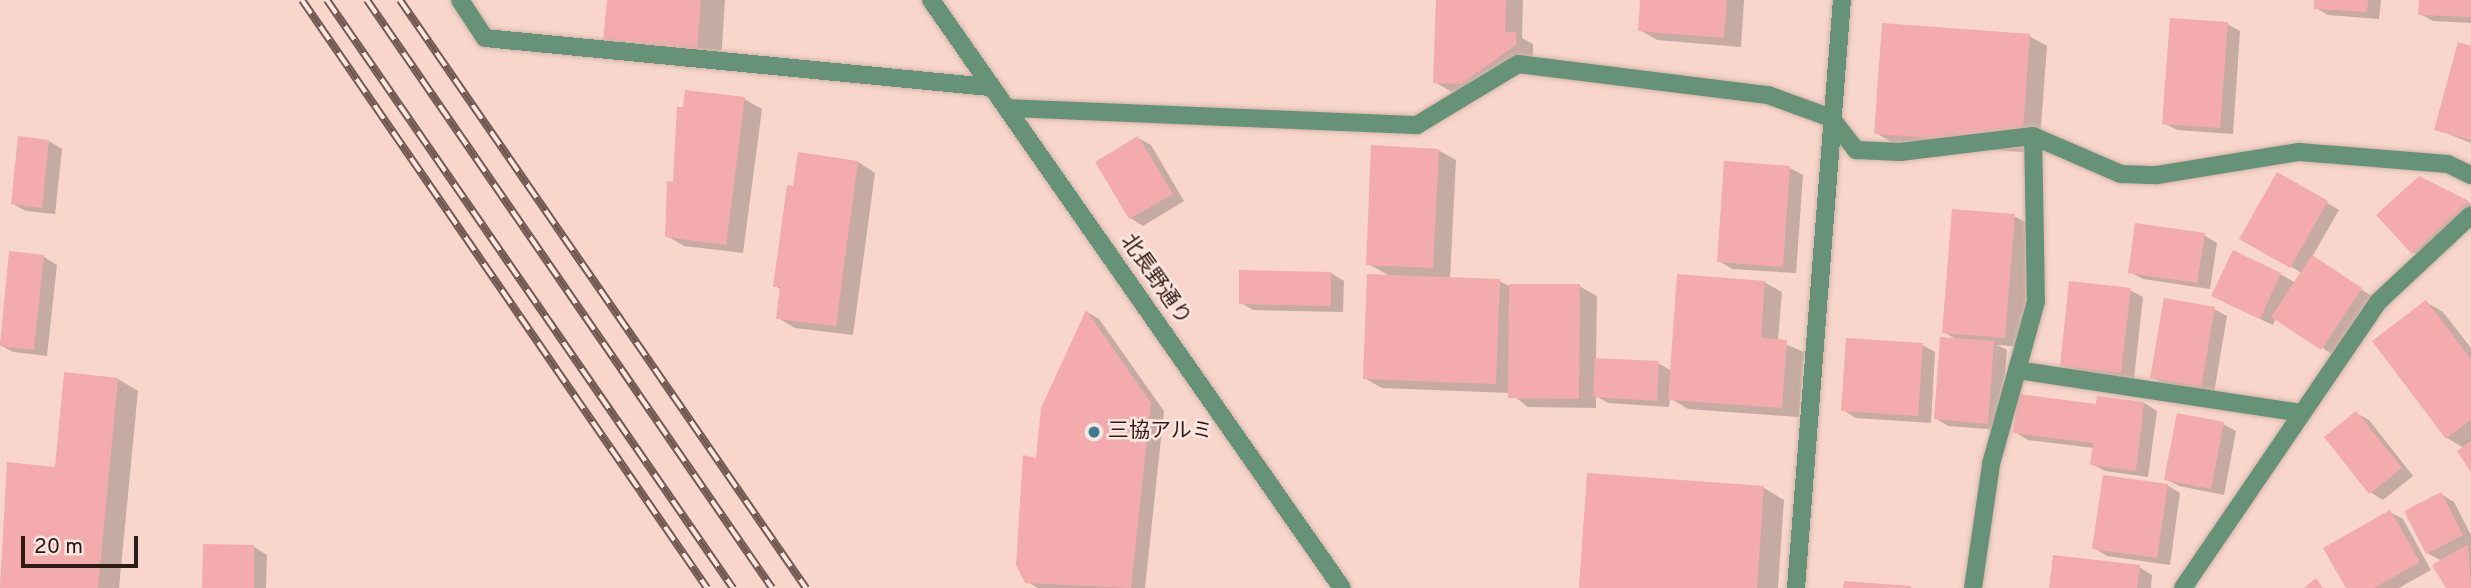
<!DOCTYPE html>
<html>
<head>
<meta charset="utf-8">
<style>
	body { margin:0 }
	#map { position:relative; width:2471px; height:588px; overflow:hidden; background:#f8d6cb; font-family:Overpass,"Noto Sans JP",sans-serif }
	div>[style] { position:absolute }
	.shadow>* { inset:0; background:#0003 }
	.building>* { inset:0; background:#f4abad }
	.roads { filter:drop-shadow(0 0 2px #d4b4aa) drop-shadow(0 0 2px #d4b4aa) }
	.service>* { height:18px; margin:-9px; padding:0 9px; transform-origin:9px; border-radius:9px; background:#669378 }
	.minor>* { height:18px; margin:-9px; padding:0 9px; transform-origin:9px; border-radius:9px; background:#669378 }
	.tertiary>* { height:18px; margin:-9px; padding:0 9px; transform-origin:9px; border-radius:9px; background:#669378 }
	.rail>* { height:8px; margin-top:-4px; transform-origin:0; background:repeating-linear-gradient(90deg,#fde6df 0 16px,#725952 0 32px); box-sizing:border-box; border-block:2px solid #725952 }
	.dots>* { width:19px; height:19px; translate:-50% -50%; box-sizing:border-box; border:4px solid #fde6df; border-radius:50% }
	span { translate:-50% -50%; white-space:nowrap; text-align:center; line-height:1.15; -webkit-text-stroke:5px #fde6df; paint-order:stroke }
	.street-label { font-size:21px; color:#2f1b15 }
	.poi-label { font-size:21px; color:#2f1b15 }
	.left { translate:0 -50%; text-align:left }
	.scale { position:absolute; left:21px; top:536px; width:117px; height:32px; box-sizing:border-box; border:4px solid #2f1b15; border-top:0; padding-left:9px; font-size:21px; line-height:24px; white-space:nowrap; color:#2f1b15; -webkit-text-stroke:5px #fde6df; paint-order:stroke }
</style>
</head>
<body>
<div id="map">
	<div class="shadow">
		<i style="clip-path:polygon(609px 0,725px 0,721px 61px,629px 54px)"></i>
		<i style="clip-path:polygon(1437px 0,1523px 0,1522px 38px,1533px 44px,1533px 55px,1479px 93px,1452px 92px,1435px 82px)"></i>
		<i style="clip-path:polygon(1642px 0,1744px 0,1741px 47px,1657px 40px,1640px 30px)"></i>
		<i style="clip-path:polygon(2316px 0,2381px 0,2379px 19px,2328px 15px,2316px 8px)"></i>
		<i style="clip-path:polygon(2421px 0,2471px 0,2471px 23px,2433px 21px,2420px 14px)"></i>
		<i style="clip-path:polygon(2227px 24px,2240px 31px,2233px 134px,2177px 130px,2164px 123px)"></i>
		<i style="clip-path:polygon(2029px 36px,2047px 46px,2039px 153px,1893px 143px,1876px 133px)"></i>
		<i style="clip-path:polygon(2471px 48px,2471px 143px,2436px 129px)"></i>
		<i style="clip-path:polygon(744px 99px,762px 109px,743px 253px,684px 246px,667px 236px,674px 184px)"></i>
		<i style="clip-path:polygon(1138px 138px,1151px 145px,1184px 201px,1143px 226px,1130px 218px)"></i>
		<i style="clip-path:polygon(49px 141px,62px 149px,55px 214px,26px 211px,13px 204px)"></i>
		<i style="clip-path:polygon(1438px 150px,1456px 160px,1450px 279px,1499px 281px,1511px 287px,1579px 286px,1597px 296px,1596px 359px,1658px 363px,1672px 371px,1764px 282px,1782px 292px,1778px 341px,1804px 352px,1799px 417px,1688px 409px,1670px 398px,1669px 407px,1608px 403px,1596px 396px,1596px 408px,1528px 407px,1510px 393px,1382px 388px,1364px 378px,1390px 276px,1368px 264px)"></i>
		<i style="clip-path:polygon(800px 154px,858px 162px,875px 173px,853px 335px,795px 328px,778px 318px,782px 290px,775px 286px)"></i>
		<i style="clip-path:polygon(1726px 163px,1790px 168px,1803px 175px,1796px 273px,1732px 269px,1719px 261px)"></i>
		<i style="clip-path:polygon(2278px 174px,2339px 210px,2312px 257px,2373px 297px,2335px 356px,2276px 318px,2273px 325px,2226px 303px,2280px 274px,2296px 283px,2302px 273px,2242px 238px)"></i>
		<i style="clip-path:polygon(2419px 178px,2471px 204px,2471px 218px,2426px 260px,2413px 252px)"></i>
		<i style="clip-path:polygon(2014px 216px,2032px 226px,2023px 347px,1997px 345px,2007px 350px,2000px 430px,1948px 426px,1935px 418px,1957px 340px,1944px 332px)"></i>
		<i style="clip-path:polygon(2204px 235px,2217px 243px,2210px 289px,2143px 279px,2130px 272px)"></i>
		<i style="clip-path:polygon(11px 253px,44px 257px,57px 265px,47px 356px,13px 352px,0 345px)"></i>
		<i style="clip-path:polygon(1331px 273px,1344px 281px,1343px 312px,1253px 310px,1241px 303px)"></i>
		<i style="clip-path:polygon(2130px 290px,2143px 297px,2134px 379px,2075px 373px,2062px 365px)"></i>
		<i style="clip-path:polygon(2426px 302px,2443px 312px,2471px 348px,2471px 469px,2464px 448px,2447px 438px)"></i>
		<i style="clip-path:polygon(2214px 309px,2227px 316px,2214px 393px,2165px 385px,2152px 377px)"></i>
		<i style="clip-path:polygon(1087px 312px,1099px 319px,1164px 411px,1145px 588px,1038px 588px,1026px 581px,1038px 460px)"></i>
		<i style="clip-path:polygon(1922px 345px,1935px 352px,1931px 423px,1856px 418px,1843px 410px)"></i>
		<i style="clip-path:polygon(118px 379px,138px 391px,119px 588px,0 588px,9px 464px,57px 469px)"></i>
		<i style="clip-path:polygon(2144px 403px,2157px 411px,2148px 477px,2105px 471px,2092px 464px,2094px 448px,2028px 440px,2015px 432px,2098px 406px)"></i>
		<i style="clip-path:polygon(2356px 413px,2369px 420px,2413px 476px,2383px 500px,2370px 492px)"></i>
		<i style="clip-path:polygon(2223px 424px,2236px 431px,2224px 495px,2179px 486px,2166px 479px)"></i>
		<i style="clip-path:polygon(2167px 485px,2180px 493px,2170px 565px,2107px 556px,2094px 548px)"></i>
		<i style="clip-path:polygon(1764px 488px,1784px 500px,1778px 588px,1581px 588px)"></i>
		<i style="clip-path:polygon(2441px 494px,2454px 502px,2471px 535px,2471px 588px,2448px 588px,2442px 561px,2427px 553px)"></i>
		<i style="clip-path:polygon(2390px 512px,2403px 519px,2431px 570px,2399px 588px,2348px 588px)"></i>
		<i style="clip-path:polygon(254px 547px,267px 555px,266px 588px,204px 588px)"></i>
		<i style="clip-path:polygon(2139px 567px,2152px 575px,2151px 588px,2051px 588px)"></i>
	</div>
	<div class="building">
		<i style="clip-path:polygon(607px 0,701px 0,697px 49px,603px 42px)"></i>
		<i style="clip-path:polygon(1436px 0,1506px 0,1505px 32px,1516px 32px,1516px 45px,1461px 84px,1433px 83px)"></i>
		<i style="clip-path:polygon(1640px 0,1727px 0,1724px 38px,1638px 31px)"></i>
		<i style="clip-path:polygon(2314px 0,2368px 0,2367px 12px,2314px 9px)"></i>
		<i style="clip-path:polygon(2419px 0,2471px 0,2471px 17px,2418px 15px)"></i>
		<i style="clip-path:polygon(2170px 18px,2228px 22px,2220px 128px,2162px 124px)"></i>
		<i style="clip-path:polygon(1882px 23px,2030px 34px,2022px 144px,1874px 134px)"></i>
		<i style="clip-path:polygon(2458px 42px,2471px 46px,2471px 140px,2434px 130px)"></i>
		<i style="clip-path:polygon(685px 90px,745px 97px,726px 245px,665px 237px,667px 181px,673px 182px,677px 107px,683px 107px)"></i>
		<i style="clip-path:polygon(18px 136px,49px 140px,42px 208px,11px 204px)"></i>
		<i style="clip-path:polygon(1138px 136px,1173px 194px,1129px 219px,1095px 162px)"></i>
		<i style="clip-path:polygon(1371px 145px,1439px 149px,1433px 268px,1366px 265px)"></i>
		<i style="clip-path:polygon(798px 152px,858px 161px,836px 326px,776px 319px,780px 287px,773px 287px,787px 185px,793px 186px)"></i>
		<i style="clip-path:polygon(1724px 161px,1790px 166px,1783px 267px,1717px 262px)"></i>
		<i style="clip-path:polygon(2277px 172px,2328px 201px,2290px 268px,2239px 239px)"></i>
		<i style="clip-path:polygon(2419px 176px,2469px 201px,2412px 254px,2376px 215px)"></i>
		<i style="clip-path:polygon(1952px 209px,2015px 214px,2005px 338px,1942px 333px)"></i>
		<i style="clip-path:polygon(2135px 223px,2205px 233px,2197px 283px,2128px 273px)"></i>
		<i style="clip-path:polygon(2233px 250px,2281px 273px,2260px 319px,2211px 296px)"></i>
		<i style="clip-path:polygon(9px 251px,44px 255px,34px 350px,0 346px)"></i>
		<i style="clip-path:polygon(2312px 255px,2362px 288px,2321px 350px,2271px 317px)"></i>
		<i style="clip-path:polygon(1239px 270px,1331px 272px,1331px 306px,1239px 304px)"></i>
		<i style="clip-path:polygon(1367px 274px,1500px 279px,1496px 384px,1363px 379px)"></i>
		<i style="clip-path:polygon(1677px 274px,1765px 281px,1761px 338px,1787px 340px,1782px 408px,1668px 400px)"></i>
		<i style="clip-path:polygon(2069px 281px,2131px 288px,2121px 373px,2060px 366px)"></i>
		<i style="clip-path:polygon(1509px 284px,1580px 284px,1579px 399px,1508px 398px)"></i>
		<i style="clip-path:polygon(2164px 298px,2215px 307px,2201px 387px,2150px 378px)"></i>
		<i style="clip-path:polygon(2426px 300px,2471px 359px,2471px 420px,2446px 439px,2372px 341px)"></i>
		<i style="clip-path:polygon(1086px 310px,1151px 403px,1131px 588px,1025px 583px,1016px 565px,1023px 455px,1036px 458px,1041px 408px)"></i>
		<i style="clip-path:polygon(1940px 337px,1994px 341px,1988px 424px,1934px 419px)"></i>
		<i style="clip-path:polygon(1846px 338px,1923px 343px,1918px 416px,1841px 411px)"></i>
		<i style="clip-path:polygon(1595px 358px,1659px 361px,1657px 401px,1593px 397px)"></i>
		<i style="clip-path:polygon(64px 372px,118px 378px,98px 588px,0 588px,7px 462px,55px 467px)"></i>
		<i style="clip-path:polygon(2018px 394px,2096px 404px,2097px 396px,2144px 402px,2136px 471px,2090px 465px,2093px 443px,2013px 433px)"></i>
		<i style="clip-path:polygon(2356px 411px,2402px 468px,2369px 494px,2324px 437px)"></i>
		<i style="clip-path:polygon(2177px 413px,2224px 422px,2211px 489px,2164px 480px)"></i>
		<i style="clip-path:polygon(2471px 441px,2471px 472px,2457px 451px)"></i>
		<i style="clip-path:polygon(1587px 473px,1764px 486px,1757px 588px,1579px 588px)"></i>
		<i style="clip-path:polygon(2103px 475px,2168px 484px,2157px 558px,2092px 549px)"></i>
		<i style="clip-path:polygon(2441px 492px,2463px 535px,2426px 554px,2404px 511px)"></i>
		<i style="clip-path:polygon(2390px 510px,2420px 562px,2374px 588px,2346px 588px,2323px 548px)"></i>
		<i style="clip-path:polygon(203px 544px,254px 545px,254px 588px,202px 588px)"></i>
		<i style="clip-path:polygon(2468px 544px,2471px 588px,2446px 588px,2432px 565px)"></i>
		<i style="clip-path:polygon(2053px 555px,2140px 565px,2137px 588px,2049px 588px)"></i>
		<i style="clip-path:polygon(2316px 578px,2323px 588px,2304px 588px)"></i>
		<i style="clip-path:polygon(1844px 581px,1911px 586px,1911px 588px,1843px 588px)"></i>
	</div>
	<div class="roads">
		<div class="service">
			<i style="left:1973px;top:588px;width:125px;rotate:-81.7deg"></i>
			<i style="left:1991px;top:464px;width:168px;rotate:-74.5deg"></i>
			<i style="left:2036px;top:302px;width:166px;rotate:-91deg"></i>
		</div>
		<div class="minor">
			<i style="left:460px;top:0;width:45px;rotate:56.7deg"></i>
			<i style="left:485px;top:38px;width:506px;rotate:5.55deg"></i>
			<i style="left:1008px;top:108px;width:409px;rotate:2.4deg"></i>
			<i style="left:1417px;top:125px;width:118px;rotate:-31.1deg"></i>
			<i style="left:1518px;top:64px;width:252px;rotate:7.1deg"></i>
			<i style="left:1768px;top:95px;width:67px;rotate:20.1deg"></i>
			<i style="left:1831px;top:118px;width:41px;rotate:52deg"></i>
			<i style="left:1856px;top:150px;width:44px;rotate:2.6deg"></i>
			<i style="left:1900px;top:152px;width:134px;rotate:-6.9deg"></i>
			<i style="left:2033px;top:136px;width:96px;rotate:23.4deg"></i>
			<i style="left:2121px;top:174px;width:36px;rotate:2deg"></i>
			<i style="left:2157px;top:175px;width:144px;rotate:-9.2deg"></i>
			<i style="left:2299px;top:152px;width:149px;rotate:4.6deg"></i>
			<i style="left:2448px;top:164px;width:25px;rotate:26deg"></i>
			<i style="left:2017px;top:370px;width:288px;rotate:8.6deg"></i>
			<i style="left:2183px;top:588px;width:346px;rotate:-55.7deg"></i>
			<i style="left:2378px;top:302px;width:127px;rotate:-43.1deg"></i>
		</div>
		<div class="tertiary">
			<i style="left:931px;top:0;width:717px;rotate:55.05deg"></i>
			<i style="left:1796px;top:588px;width:590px;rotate:-85.53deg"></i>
		</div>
	</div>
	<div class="rail">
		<i style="left:302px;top:0;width:714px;rotate:55.44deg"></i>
		<i style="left:327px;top:0;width:715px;rotate:55.38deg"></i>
		<i style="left:367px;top:0;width:714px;rotate:55.44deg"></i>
		<i style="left:400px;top:0;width:715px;rotate:55.38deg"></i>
	</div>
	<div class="dots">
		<i style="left:1094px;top:432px;background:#3c7e8f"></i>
	</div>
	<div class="street-label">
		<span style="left:1155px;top:280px;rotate:55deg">北長野通り</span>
	</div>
	<div class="poi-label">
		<span class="left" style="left:1108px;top:432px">三協アルミ</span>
	</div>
	<div class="scale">20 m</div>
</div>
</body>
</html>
